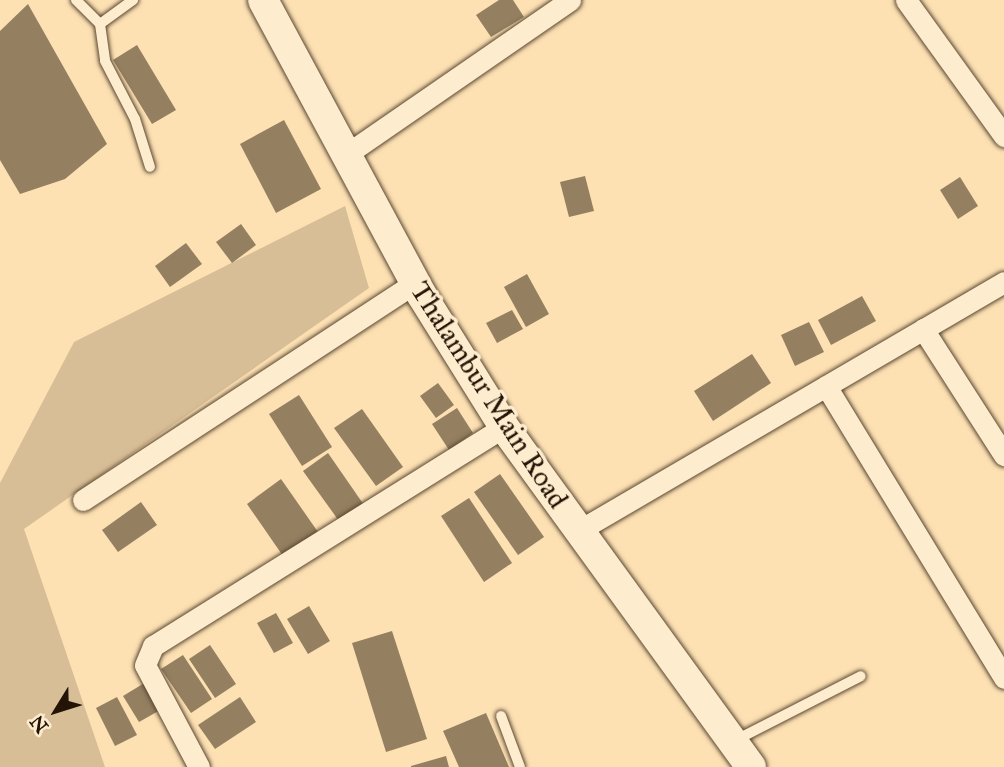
<!DOCTYPE html>
<html>
<head>
<meta charset="utf-8">
<style>
	body { margin:0 }
	#map { position:relative; width:1004px; height:767px; overflow:hidden; background:#fde1b3; font-family:"IM FELL Great Primer",serif }
	div>[style] { position:absolute }
	.green>* { inset:0; background:#d8be96 }
	.building>* { inset:0; background:#947f60 }
	.roads { filter:drop-shadow(0 0 2px #5a4732) drop-shadow(0 0 2px #5a4732) }
	.lane>* { height:10px; margin:-5px; padding:0 5px; transform-origin:5px; border-radius:5px; background:#feecce }
	.street>* { height:21px; margin:-10.5px; padding:0 10.5px; transform-origin:10.5px; border-radius:10.5px; background:#feecce }
	.secondary>* { height:30px; margin:-15px; padding:0 15px; transform-origin:15px; border-radius:15px; background:#feecce }
	span { translate:-50% -50%; white-space:nowrap; text-align:center; line-height:1.15; -webkit-text-stroke:7px #feecce; paint-order:stroke }
	.street-label { font-size:28px; color:#231407 }
	.north { position:absolute; left:21px; top:676px; width:70px; height:70px; -webkit-text-stroke:5px #feecce; paint-order:stroke; rotate:232deg; font-size:19px; font-weight:700; line-height:28px; text-align:center; color:#231407 }
	.north::after { content:''; display:block; margin:auto; width:24px; height:32px; background:#231407; clip-path:polygon(50% 0,100% 100%,50% 72%,0 100%) }
</style>
</head>
<body>
<div id="map">
	<div class="green">
		<i style="clip-path:polygon(345px 206px,369px 288px,24px 529px,105px 767px,0 767px,0 483px,74px 342px)"></i>
	</div>
	<div class="building">
		<i style="clip-path:polygon(499px 0,513px 0,524px 17px,491px 37px,476px 15px)"></i>
		<i style="clip-path:polygon(28px 4px,107px 144px,65px 179px,20px 194px,0 160px,0 31px)"></i>
		<i style="clip-path:polygon(137px 45px,176px 110px,152px 124px,113px 60px)"></i>
		<i style="clip-path:polygon(284px 120px,321px 189px,276px 213px,240px 144px)"></i>
		<i style="clip-path:polygon(585px 176px,594px 211px,569px 217px,560px 182px)"></i>
		<i style="clip-path:polygon(960px 177px,978px 206px,958px 219px,940px 190px)"></i>
		<i style="clip-path:polygon(241px 224px,256px 245px,232px 263px,216px 242px)"></i>
		<i style="clip-path:polygon(186px 243px,202px 264px,170px 287px,155px 266px)"></i>
		<i style="clip-path:polygon(527px 274px,549px 314px,526px 327px,504px 287px)"></i>
		<i style="clip-path:polygon(862px 296px,876px 321px,831px 345px,818px 320px)"></i>
		<i style="clip-path:polygon(512px 310px,523px 329px,497px 343px,486px 323px)"></i>
		<i style="clip-path:polygon(809px 322px,824px 352px,795px 366px,781px 335px)"></i>
		<i style="clip-path:polygon(752px 354px,771px 383px,713px 421px,694px 391px)"></i>
		<i style="clip-path:polygon(438px 383px,454px 405px,436px 418px,420px 396px)"></i>
		<i style="clip-path:polygon(299px 395px,332px 447px,302px 466px,269px 414px)"></i>
		<i style="clip-path:polygon(457px 408px,473px 433px,449px 450px,432px 424px)"></i>
		<i style="clip-path:polygon(362px 409px,403px 467px,376px 486px,334px 428px)"></i>
		<i style="clip-path:polygon(328px 453px,364px 505px,339px 521px,303px 471px)"></i>
		<i style="clip-path:polygon(500px 474px,544px 537px,518px 555px,474px 492px)"></i>
		<i style="clip-path:polygon(281px 479px,318px 532px,283px 556px,247px 504px)"></i>
		<i style="clip-path:polygon(469px 498px,512px 563px,484px 582px,441px 516px)"></i>
		<i style="clip-path:polygon(141px 502px,157px 525px,118px 552px,102px 530px)"></i>
		<i style="clip-path:polygon(309px 606px,330px 641px,308px 654px,287px 619px)"></i>
		<i style="clip-path:polygon(276px 613px,293px 643px,274px 653px,257px 623px)"></i>
		<i style="clip-path:polygon(392px 631px,427px 739px,386px 752px,352px 643px)"></i>
		<i style="clip-path:polygon(210px 645px,236px 684px,215px 698px,189px 659px)"></i>
		<i style="clip-path:polygon(183px 655px,212px 699px,191px 713px,161px 669px)"></i>
		<i style="clip-path:polygon(146px 682px,162px 709px,139px 722px,123px 696px)"></i>
		<i style="clip-path:polygon(117px 697px,137px 735px,115px 746px,96px 708px)"></i>
		<i style="clip-path:polygon(240px 697px,256px 722px,215px 749px,198px 725px)"></i>
		<i style="clip-path:polygon(486px 713px,509px 767px,459px 767px,443px 731px)"></i>
		<i style="clip-path:polygon(446px 756px,449px 767px,411px 767px,411px 766px)"></i>
	</div>
	<div class="roads">
		<div class="lane">
			<i style="left:76px;top:0;width:34px;rotate:45deg"></i>
			<i style="left:100px;top:24px;width:41px;rotate:-36deg"></i>
			<i style="left:100px;top:24px;width:37px;rotate:82deg"></i>
			<i style="left:105px;top:61px;width:65px;rotate:62.7deg"></i>
			<i style="left:135px;top:119px;width:50px;rotate:72.6deg"></i>
			<i style="left:501px;top:716px;width:54px;rotate:69.6deg"></i>
			<i style="left:736px;top:740px;width:140px;rotate:-27.1deg"></i>
		</div>
		<div class="street">
			<i style="left:906px;top:0;width:168px;rotate:54.2deg"></i>
			<i style="left:347px;top:154px;width:271px;rotate:-34.6deg"></i>
			<i style="left:923px;top:329px;width:150px;rotate:57.3deg"></i>
			<i style="left:826px;top:386px;width:342px;rotate:58.6deg"></i>
			<i style="left:83px;top:500px;width:397px;rotate:-33.2deg"></i>
			<i style="left:578px;top:531px;width:493px;rotate:-30.3deg"></i>
			<i style="left:199px;top:767px;width:115px;rotate:-117.9deg"></i>
			<i style="left:145px;top:665px;width:21px;rotate:-67deg"></i>
			<i style="left:153px;top:646px;width:414px;rotate:-32deg"></i>
		</div>
		<div class="secondary">
			<i style="left:263px;top:0;width:334px;rotate:61.7deg"></i>
			<i style="left:421px;top:294px;width:157px;rotate:58deg"></i>
			<i style="left:504px;top:427px;width:420px;rotate:54deg"></i>
		</div>
	</div>
	<div class="street-label">
		<span style="left:489px;top:395px;rotate:57deg">Thalambur Main Road</span>
	</div>
	<div class="north">N</div>
</div>
</body>
</html>
